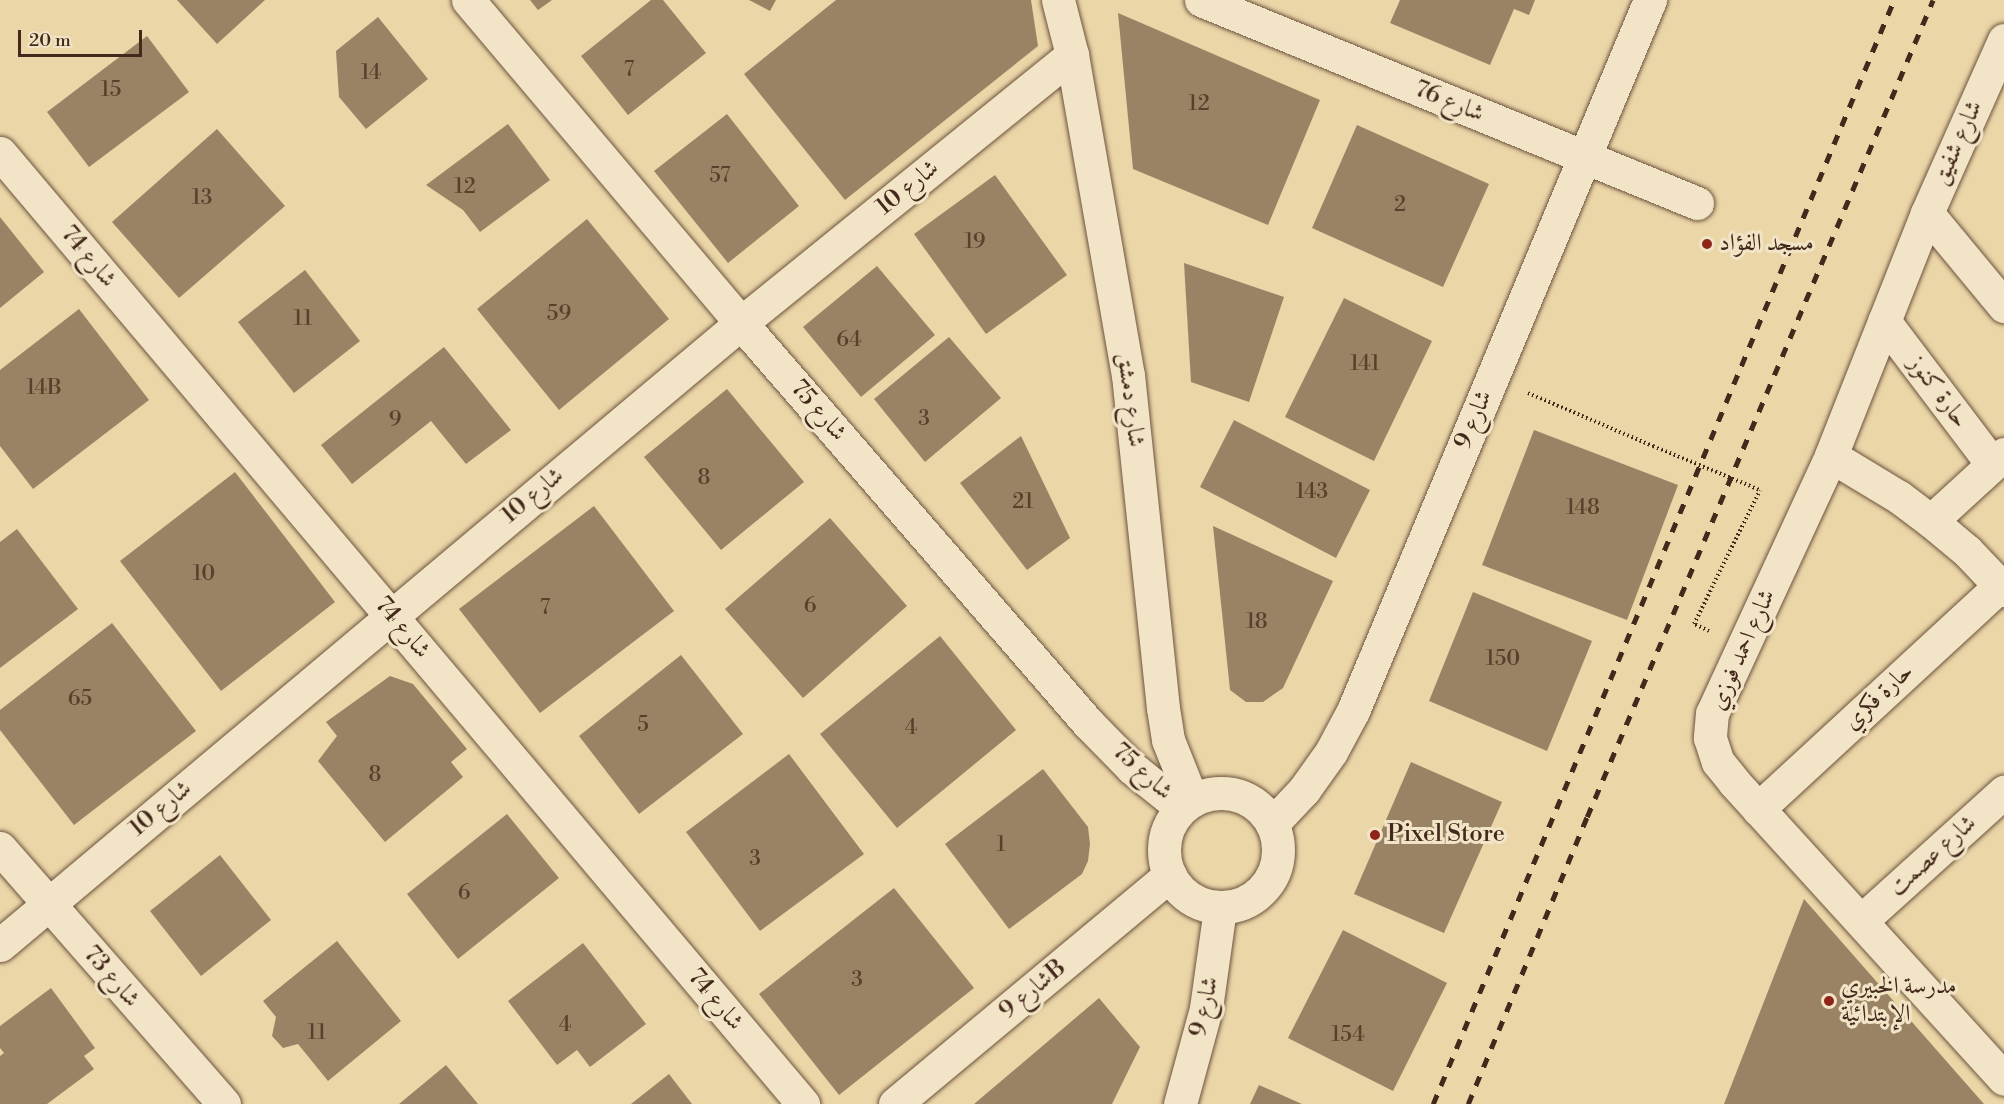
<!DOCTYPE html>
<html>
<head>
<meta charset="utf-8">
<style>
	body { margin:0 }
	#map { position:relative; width:2004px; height:1104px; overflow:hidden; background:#ebd6a8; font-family:"Libre Bodoni",Amiri,serif }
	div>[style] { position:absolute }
	.building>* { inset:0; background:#9a8364 }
	.path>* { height:4px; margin-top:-2px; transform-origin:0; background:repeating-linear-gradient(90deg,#43291b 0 1.5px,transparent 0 4.5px) }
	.roads { filter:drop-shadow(0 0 2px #6d543e) drop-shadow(0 0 2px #6d543e) }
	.minor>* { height:33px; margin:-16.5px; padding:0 16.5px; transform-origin:16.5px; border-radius:16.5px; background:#f2e4c6 }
	.minor>.ring { margin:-16.5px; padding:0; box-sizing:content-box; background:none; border:33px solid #f2e4c6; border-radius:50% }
	.rail>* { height:4.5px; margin-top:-2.25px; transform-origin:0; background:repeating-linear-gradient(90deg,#43291b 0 10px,transparent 0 20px) }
	.path-bridge>* { height:4px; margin-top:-2px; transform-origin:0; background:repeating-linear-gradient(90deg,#43291b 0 1.5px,transparent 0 4.5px) }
	.dots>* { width:16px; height:16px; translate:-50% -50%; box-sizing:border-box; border:3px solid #f2e4c6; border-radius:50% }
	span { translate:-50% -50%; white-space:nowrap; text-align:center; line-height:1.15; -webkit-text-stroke:6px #f2e4c6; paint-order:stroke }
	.number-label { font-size:21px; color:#59402d }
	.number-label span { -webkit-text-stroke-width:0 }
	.street-label { font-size:24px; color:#43291b }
	.poi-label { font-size:24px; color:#43291b }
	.left { translate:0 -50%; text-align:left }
	.scale { position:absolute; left:18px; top:30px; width:124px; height:27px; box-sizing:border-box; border:3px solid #43291b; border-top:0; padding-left:8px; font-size:18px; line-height:21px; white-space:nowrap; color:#43291b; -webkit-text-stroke:4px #f2e4c6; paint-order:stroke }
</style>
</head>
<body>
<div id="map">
	<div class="building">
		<i style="clip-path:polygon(177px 0,265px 0,217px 44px)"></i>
		<i style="clip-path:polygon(530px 0,552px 0,538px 10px)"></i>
		<i style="clip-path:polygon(651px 0,663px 0,706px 53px,628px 115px,581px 56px)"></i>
		<i style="clip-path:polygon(749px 0,776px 0,770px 11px)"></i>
		<i style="clip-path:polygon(836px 0,1031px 0,1038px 46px,845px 200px,744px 74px)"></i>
		<i style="clip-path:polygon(1400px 0,1535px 0,1529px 15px,1514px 9px,1490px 65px,1390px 23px)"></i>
		<i style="clip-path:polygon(1118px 13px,1320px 100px,1268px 225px,1133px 169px)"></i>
		<i style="clip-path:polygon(378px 17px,428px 79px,366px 129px,339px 97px,336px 51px)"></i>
		<i style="clip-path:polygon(147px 36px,189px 92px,89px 167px,47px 112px)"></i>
		<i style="clip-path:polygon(727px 114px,799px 206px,728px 263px,654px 171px)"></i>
		<i style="clip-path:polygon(508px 124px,550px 180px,480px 232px,463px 210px,426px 185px)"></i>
		<i style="clip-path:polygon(1357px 125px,1489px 184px,1443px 287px,1312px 228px)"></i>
		<i style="clip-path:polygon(217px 129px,285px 206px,179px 298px,112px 222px)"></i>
		<i style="clip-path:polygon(995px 175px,1067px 275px,986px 334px,914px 234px)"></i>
		<i style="clip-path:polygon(0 217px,44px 272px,0 308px)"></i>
		<i style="clip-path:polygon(587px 219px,669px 319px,559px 410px,477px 309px)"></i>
		<i style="clip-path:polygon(1184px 263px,1284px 297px,1249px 402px,1191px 382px)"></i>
		<i style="clip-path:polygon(877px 266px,935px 335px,861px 397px,803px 327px)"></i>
		<i style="clip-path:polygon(305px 270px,360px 341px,294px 393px,238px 322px)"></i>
		<i style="clip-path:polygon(1344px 298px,1432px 341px,1374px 461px,1285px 417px)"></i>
		<i style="clip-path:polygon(79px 309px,149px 400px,33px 489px,0 446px,0 370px)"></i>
		<i style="clip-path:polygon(949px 337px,1001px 398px,925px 462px,874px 399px)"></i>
		<i style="clip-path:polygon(444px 347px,511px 430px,466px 464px,431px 421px,352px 484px,321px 445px)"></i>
		<i style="clip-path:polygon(727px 389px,804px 482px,721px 550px,644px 457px)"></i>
		<i style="clip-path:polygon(1234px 420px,1370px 490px,1336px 558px,1200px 487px)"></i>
		<i style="clip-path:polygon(1534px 430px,1678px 485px,1627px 620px,1482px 565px)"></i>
		<i style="clip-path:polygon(1021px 436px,1070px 538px,1027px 570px,960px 483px)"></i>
		<i style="clip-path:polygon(235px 472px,335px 602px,221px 691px,120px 561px)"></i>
		<i style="clip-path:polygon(594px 506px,674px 611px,540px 713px,459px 609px)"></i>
		<i style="clip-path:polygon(830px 518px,907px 606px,803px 698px,725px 609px)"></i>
		<i style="clip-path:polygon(1213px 526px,1333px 581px,1283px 688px,1263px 702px,1246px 702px,1230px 690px)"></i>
		<i style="clip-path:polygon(17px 529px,78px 609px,0 668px,0 542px)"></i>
		<i style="clip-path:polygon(1473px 592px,1592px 641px,1547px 751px,1429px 701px)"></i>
		<i style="clip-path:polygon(112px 623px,196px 731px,74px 825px,0 730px,0 710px)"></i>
		<i style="clip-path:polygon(940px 636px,1016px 730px,897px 828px,820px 734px)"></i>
		<i style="clip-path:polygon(681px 655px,743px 734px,639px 814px,579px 736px)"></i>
		<i style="clip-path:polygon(390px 676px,413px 684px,467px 749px,451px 762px,463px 777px,385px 842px,318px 761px,337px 736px,326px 722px)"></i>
		<i style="clip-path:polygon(789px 754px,864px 854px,760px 931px,686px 832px)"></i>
		<i style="clip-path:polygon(1411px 762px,1502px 802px,1444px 933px,1354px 894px)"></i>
		<i style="clip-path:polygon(1043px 769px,1088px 827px,1090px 844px,1088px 861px,1082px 874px,1009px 929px,945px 844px)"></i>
		<i style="clip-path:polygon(507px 814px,559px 878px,458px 959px,407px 894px)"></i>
		<i style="clip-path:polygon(220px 855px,271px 920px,201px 976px,150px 911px)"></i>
		<i style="clip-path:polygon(894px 888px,974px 988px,839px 1095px,759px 994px)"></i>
		<i style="clip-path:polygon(1804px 899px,1984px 1104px,1724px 1104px)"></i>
		<i style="clip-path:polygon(1343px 930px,1447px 983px,1393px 1091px,1288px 1038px)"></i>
		<i style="clip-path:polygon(337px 941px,401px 1021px,328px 1081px,298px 1044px,283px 1048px,272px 1036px,276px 1017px,263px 1001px)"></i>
		<i style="clip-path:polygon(583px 943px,646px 1024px,590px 1067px,577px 1050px,557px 1065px,508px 1001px)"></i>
		<i style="clip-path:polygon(51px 988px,95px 1048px,84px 1056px,94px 1069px,47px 1104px,0 1104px,0 1056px,4px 1053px,0 1048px,0 1026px)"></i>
		<i style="clip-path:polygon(1099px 998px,1140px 1047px,1112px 1104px,974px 1104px)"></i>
		<i style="clip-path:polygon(446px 1065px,478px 1104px,399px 1104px)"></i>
		<i style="clip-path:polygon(669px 1074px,692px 1104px,631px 1104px)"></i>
		<i style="clip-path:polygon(1259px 1085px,1302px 1104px,1250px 1104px)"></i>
	</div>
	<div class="path">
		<i style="left:1528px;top:393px;width:136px;rotate:23deg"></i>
		<i style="left:1709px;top:631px;width:17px;rotate:-155deg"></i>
		<i style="left:1694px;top:624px;width:149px;rotate:-63.8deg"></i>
	</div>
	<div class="roads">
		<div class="minor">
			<i style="left:468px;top:0;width:423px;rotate:49.8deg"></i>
			<i style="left:741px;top:323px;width:530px;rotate:49.06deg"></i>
			<i style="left:1088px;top:723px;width:63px;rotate:45.6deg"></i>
			<i style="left:1132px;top:768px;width:64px;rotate:38.7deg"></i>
			<i style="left:1058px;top:0;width:57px;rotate:75.7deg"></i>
			<i style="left:1072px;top:55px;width:325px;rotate:80.1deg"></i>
			<i style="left:1128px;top:375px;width:335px;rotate:84deg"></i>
			<i style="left:1163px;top:708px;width:32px;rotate:81deg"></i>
			<i style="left:1168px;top:740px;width:65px;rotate:68.2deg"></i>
			<i style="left:1201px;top:0;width:536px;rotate:22.26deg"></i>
			<i style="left:2004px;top:40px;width:189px;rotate:114deg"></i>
			<i style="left:1927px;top:213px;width:261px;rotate:111.6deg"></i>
			<i style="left:1831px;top:456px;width:283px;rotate:114.8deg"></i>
			<i style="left:1712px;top:713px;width:25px;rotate:95deg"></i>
			<i style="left:1710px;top:738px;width:25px;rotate:72deg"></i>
			<i style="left:1718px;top:762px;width:26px;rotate:51deg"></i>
			<i style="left:1734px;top:782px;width:401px;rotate:47.7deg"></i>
			<i style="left:0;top:153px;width:1245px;rotate:49.82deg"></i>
			<i style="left:1927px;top:213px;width:121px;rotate:50.4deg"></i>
			<i style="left:1884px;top:321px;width:179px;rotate:52.9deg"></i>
			<i style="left:1831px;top:456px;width:79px;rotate:31.1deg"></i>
			<i style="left:1899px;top:497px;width:40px;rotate:37deg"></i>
			<i style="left:1931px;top:521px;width:47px;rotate:39.8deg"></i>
			<i style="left:1967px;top:551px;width:54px;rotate:46.5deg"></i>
			<i style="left:1931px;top:521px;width:99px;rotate:-42.5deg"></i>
			<i class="ring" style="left:1164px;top:793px;width:81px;height:81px"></i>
			<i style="left:1758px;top:809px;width:329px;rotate:-42.7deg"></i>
			<i style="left:1272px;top:824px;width:47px;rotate:-46.7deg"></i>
			<i style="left:1304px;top:790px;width:47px;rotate:-54.6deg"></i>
			<i style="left:1331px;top:752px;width:47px;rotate:-61.8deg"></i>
			<i style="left:1353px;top:711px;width:771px;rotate:-67.33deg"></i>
			<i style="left:0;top:848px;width:340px;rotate:48.8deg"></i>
			<i style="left:1861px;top:921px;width:193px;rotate:-42.1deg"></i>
			<i style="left:0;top:945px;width:967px;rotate:-40.01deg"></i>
			<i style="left:741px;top:323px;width:426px;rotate:-39deg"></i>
			<i style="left:895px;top:1104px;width:358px;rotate:-39.8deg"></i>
			<i style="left:1180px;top:1104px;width:99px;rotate:-74.8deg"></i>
			<i style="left:1206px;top:1008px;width:101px;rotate:-82deg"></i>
		</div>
	</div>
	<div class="rail">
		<i style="left:1433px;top:1104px;width:1196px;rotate:-67.34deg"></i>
		<i style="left:1468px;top:1104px;width:311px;rotate:-67.5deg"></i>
		<i style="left:1587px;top:817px;width:887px;rotate:-67.05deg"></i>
	</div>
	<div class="path-bridge">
		<i style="left:1653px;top:446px;width:116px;rotate:22.4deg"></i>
	</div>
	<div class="dots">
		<i style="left:1707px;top:244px;background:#8f2418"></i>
		<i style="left:1375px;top:835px;background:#8f2418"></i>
		<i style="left:1829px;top:1001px;background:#8f2418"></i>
	</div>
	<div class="number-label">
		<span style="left:629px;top:70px">7</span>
		<span style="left:371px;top:73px">14</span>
		<span style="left:111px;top:90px">15</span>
		<span style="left:1199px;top:104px">12</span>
		<span style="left:720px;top:176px">57</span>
		<span style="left:465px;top:187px">12</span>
		<span style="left:202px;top:198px">13</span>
		<span style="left:1400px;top:205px">2</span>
		<span style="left:975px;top:242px">19</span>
		<span style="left:559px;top:314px">59</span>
		<span style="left:303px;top:319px">11</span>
		<span style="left:849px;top:340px">64</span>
		<span style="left:1365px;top:364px">141</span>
		<span style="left:44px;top:388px">14B</span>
		<span style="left:924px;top:419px">3</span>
		<span style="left:395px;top:420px">9</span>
		<span style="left:704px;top:478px">8</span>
		<span style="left:1312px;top:492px">143</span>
		<span style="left:1023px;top:502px">21</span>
		<span style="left:1583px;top:508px">148</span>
		<span style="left:204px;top:574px">10</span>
		<span style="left:810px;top:606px">6</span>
		<span style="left:545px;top:608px">7</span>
		<span style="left:1257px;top:622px">18</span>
		<span style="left:1503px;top:659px">150</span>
		<span style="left:80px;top:699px">65</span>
		<span style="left:643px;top:725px">5</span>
		<span style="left:911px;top:728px">4</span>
		<span style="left:375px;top:775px">8</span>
		<span style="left:1001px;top:845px">1</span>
		<span style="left:755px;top:859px">3</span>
		<span style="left:464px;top:893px">6</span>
		<span style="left:857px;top:980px">3</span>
		<span style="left:565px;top:1025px">4</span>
		<span style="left:317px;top:1033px">11</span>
		<span style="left:1348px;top:1035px">154</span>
	</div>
	<div class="street-label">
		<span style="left:1449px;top:102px;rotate:22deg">شارع 76</span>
		<span style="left:1958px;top:143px;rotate:-66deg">شارع شفيق</span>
		<span style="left:908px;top:188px;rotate:-39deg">شارع 10</span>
		<span style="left:88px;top:257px;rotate:50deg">شارع 74</span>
		<span style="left:1938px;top:392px;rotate:53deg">حارة كنوز</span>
		<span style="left:1130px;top:400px;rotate:83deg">شارع دمشق</span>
		<span style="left:818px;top:411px;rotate:49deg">شارع 75</span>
		<span style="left:1474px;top:420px;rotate:-67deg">شارع 9</span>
		<span style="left:533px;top:496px;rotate:-40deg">شارع 10</span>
		<span style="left:402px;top:628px;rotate:50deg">شارع 74</span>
		<span style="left:1743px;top:650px;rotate:-66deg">شارع احمد فوزي</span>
		<span style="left:1879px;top:697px;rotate:-43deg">حارة فكري</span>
		<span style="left:1142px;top:772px;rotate:42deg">شارع 75</span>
		<span style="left:161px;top:809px;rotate:-40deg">شارع 10</span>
		<span style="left:1933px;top:856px;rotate:-42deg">شارع عصمت</span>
		<span style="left:111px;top:977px;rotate:49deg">شارع 73</span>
		<span style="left:1033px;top:990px;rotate:-40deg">شارع 9B</span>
		<span style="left:715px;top:1000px;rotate:50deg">شارع 74</span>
		<span style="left:1205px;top:1007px;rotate:-78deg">شارع 9</span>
	</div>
	<div class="poi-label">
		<span class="left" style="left:1719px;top:244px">مسجد الفؤاد</span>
		<span class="left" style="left:1387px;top:835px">Pixel Store</span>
		<span class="left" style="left:1841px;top:1001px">مدرسة الخبيري<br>الإبتدائية</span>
	</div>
	<div class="scale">20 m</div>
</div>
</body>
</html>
